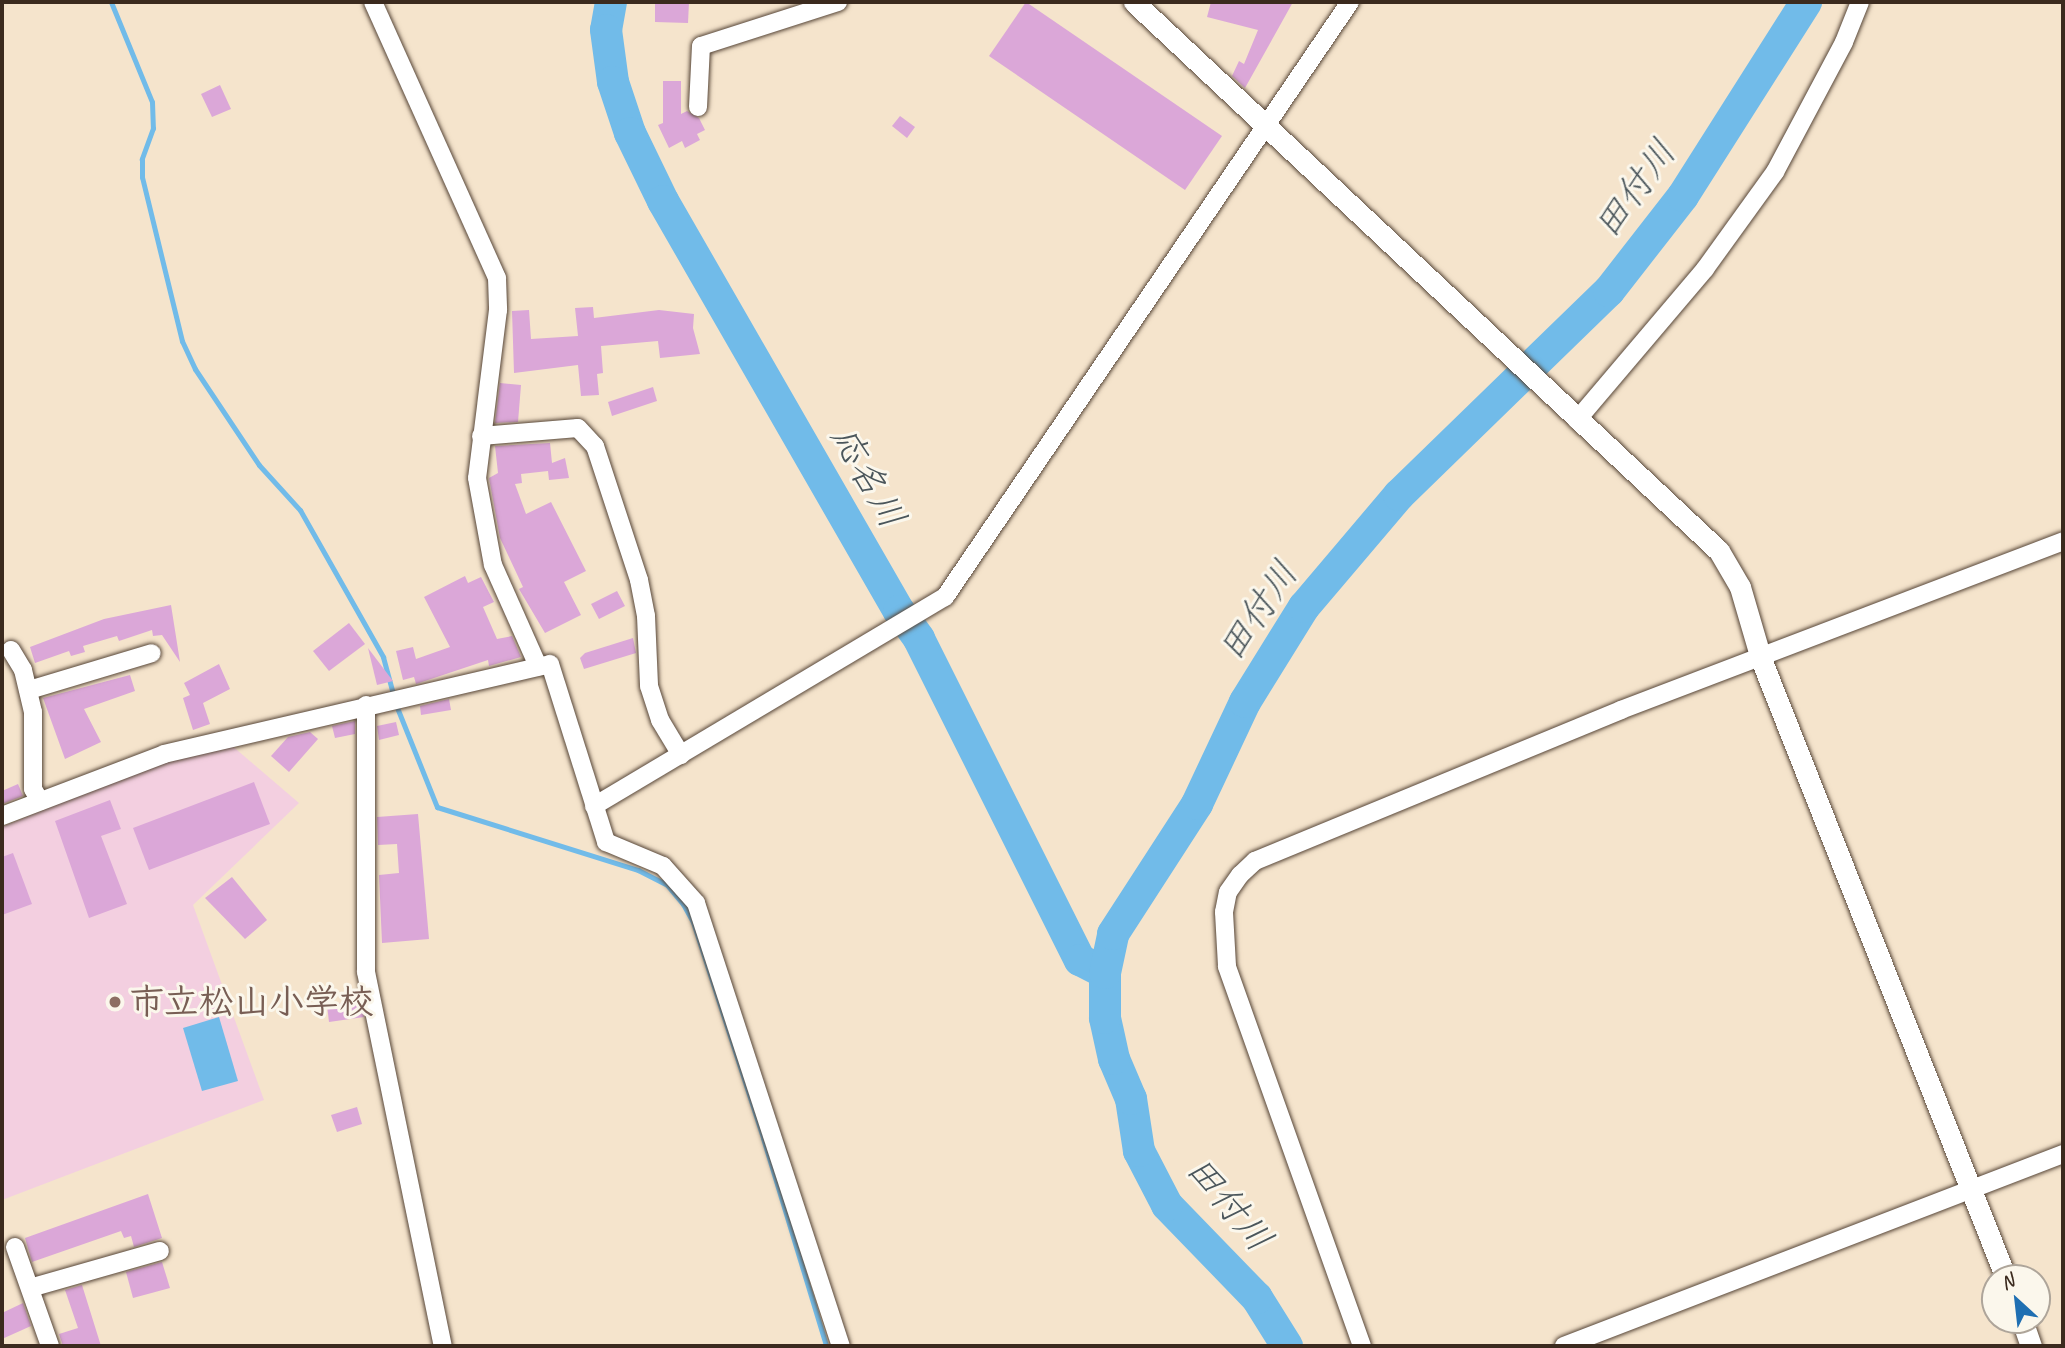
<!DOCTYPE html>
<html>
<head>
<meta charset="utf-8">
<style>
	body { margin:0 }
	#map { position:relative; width:2065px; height:1348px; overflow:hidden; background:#f5e4cc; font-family:Caveat,"Klee One",sans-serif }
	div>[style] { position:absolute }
	.built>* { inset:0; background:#f3cfe0 }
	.water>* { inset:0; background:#71bbe9 }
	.stream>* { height:5px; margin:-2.5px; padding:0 2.5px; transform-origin:2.5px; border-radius:2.5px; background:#71bbe9 }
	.river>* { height:32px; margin:-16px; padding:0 16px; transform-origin:16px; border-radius:16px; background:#71bbe9 }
	.building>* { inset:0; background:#dba7d8 }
	.roads { filter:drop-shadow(0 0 2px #574638) drop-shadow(0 0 2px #574638) }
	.minor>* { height:18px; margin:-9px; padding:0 9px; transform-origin:9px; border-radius:9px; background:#fff }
	.tertiary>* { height:21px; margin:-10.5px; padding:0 10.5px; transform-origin:10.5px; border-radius:10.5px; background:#fff }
	.dots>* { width:19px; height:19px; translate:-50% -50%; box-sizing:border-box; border:4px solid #fbf7ec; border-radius:50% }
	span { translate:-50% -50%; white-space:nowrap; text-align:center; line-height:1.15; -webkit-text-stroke:6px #fbf7ec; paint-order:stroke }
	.education-label { font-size:35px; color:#785e54; font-weight:700 }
	.left { translate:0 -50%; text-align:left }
	.water-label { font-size:37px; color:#4b565b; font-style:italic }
	.frame { position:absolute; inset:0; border:4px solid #3b2a1e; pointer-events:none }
	.north { position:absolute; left:1981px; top:1264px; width:70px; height:70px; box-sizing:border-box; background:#fbf7ec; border:2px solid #aea59a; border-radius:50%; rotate:333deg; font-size:19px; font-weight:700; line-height:28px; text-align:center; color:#3b2a1e }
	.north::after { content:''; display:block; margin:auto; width:24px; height:32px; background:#1f6fb2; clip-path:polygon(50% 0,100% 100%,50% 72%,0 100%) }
</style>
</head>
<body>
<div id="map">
	<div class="built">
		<i style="clip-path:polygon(230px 744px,299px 803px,193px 905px,264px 1100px,2px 1200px,2px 827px,181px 754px)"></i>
	</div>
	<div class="water">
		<i style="clip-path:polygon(219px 1017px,238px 1081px,202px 1091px,183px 1028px)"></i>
	</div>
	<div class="stream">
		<i style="left:111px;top:2px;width:108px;rotate:67.7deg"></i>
		<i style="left:152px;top:102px;width:26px;rotate:88deg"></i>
		<i style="left:153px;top:128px;width:33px;rotate:110deg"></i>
		<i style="left:142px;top:159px;width:18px;rotate:90deg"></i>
		<i style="left:142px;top:177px;width:169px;rotate:76.3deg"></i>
		<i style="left:182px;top:341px;width:31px;rotate:65deg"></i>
		<i style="left:195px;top:369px;width:115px;rotate:56.3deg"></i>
		<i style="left:259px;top:465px;width:61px;rotate:47.7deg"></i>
		<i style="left:300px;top:510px;width:169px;rotate:60.5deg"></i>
		<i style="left:383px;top:657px;width:50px;rotate:74.8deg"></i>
		<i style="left:396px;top:705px;width:110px;rotate:68.1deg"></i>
		<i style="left:437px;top:807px;width:211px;rotate:17.4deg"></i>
		<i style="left:638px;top:870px;width:33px;rotate:27deg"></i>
		<i style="left:667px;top:885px;width:25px;rotate:50deg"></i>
		<i style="left:683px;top:904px;width:21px;rotate:61deg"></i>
		<i style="left:693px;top:922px;width:227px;rotate:72deg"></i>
		<i style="left:763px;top:1138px;width:217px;rotate:73.1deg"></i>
	</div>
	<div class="river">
		<i style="left:611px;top:2px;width:28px;rotate:100deg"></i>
		<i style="left:606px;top:30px;width:52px;rotate:82.3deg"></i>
		<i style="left:613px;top:82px;width:54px;rotate:71.6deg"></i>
		<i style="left:630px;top:133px;width:76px;rotate:64.1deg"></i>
		<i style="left:663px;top:201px;width:473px;rotate:60.1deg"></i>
		<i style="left:899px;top:611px;width:34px;rotate:54deg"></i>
		<i style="left:919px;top:639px;width:359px;rotate:63.4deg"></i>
		<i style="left:1080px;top:960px;width:28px;rotate:27deg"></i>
		<i style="left:1287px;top:1346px;width:57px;rotate:-122deg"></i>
		<i style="left:1257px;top:1298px;width:129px;rotate:-134.1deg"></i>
		<i style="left:1167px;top:1205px;width:61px;rotate:-117.4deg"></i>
		<i style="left:1139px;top:1151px;width:53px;rotate:-98.7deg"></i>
		<i style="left:1131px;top:1099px;width:43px;rotate:-113deg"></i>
		<i style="left:1114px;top:1059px;width:42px;rotate:-102.4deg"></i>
		<i style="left:1105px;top:1018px;width:45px;rotate:-90deg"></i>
		<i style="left:1105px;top:973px;width:40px;rotate:-78deg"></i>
		<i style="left:1113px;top:934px;width:155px;rotate:-57.1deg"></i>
		<i style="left:1197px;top:804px;width:113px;rotate:-64.8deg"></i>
		<i style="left:1245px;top:702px;width:112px;rotate:-58.2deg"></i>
		<i style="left:1304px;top:607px;width:147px;rotate:-49.7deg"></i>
		<i style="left:1399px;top:495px;width:293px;rotate:-44.2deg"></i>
		<i style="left:1609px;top:291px;width:120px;rotate:-52.1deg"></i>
		<i style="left:1683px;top:196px;width:230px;rotate:-57.6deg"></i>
	</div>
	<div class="building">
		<i style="clip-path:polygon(655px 2px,689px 2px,688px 23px,655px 22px)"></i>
		<i style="clip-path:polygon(1026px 2px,1222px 136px,1185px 190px,989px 56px)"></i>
		<i style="clip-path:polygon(1211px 2px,1293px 2px,1245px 88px,1232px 76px,1239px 61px,1244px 64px,1258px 30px,1207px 17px)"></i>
		<i style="clip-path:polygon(663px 81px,681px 81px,681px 114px,687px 111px,699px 118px,705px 130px,697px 134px,700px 140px,685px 148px,682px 141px,669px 148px,658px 125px,663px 123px)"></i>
		<i style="clip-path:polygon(220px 85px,231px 109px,212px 117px,201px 94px)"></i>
		<i style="clip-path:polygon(900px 116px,915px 127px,907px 138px,892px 126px)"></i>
		<i style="clip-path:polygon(593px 307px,594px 318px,659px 310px,694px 314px,693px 328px,700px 354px,660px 358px,658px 341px,601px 346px,603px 373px,597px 374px,599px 395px,581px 396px,578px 365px,514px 373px,512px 311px,529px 310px,531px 339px,578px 336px,575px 308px)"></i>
		<i style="clip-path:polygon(500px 383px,521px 385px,518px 422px,495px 423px)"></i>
		<i style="clip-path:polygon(653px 387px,657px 401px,612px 416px,608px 402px)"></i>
		<i style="clip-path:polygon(550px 443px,552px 463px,565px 458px,569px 478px,549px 480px,548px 471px,521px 474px,522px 483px,515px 484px,526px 514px,551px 502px,586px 571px,564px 582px,581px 615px,545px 633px,519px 589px,523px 587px,500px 538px,489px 478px,498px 473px,495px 446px)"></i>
		<i style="clip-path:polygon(465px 576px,468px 583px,481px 577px,494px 602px,483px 607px,497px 639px,512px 636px,521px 657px,489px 666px,488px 660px,416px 684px,414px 677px,403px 680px,396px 651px,413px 647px,416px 659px,450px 647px,424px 597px)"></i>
		<i style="clip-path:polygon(617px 591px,625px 606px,599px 619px,591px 604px)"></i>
		<i style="clip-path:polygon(171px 605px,180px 662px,162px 635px,153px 636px,152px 630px,119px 641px,117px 636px,83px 646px,85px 652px,71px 656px,69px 651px,35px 663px,30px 647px,104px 619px)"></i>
		<i style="clip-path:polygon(349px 623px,365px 644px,329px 671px,313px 651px)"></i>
		<i style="clip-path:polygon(633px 638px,636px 653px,584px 669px,580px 658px,585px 653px)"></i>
		<i style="clip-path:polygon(368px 648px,393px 681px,377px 685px)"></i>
		<i style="clip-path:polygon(219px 664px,230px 689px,203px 703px,210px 724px,193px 730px,183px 698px,190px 695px,184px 683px)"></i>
		<i style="clip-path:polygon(130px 675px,135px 691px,84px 709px,101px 742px,65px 759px,43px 698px)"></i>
		<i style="clip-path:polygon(449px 699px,451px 710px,421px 715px,420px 706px)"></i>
		<i style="clip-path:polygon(355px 721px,355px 734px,335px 738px,332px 726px)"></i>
		<i style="clip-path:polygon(396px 722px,399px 735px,379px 740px,377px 726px)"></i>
		<i style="clip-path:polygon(310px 732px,318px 739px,289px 772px,271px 756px,288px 737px)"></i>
		<i style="clip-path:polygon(254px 782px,270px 824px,149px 870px,133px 828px)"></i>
		<i style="clip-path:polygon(18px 784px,23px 796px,2px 804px,2px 791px)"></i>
		<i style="clip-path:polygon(110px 800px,121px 829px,101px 836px,127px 904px,89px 918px,55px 821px)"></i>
		<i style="clip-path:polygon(418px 814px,429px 939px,382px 943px,379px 875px,399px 873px,397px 844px,378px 845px,377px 817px)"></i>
		<i style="clip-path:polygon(13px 853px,32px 904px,2px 915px,2px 857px)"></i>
		<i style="clip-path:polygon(232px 877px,267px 920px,245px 939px,205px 898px)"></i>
		<i style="clip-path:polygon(360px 1001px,364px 1017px,329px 1022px,327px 1005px)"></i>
		<i style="clip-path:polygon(357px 1107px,362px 1124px,337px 1132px,331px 1115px)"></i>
		<i style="clip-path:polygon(148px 1194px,162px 1238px,134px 1247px,131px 1236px,124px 1238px,121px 1231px,32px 1262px,25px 1238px)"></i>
		<i style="clip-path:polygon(162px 1262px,170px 1288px,133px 1298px,126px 1272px)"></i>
		<i style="clip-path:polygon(82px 1285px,101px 1346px,63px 1346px,59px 1334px,78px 1328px,65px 1290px)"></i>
		<i style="clip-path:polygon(23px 1303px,31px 1326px,2px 1339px,2px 1313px)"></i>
	</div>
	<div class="roads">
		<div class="minor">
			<i style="left:373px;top:2px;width:303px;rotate:65.8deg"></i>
			<i style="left:497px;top:278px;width:32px;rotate:88deg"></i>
			<i style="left:498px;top:310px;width:169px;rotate:97.1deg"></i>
			<i style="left:477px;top:478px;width:88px;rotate:79.6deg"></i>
			<i style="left:493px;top:565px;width:111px;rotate:66deg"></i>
			<i style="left:698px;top:107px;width:61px;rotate:-87.2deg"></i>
			<i style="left:701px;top:46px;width:144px;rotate:-17.8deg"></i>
			<i style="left:1577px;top:420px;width:198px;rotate:-49.7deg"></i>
			<i style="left:1705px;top:269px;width:120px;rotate:-54.2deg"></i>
			<i style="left:1775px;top:172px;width:147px;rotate:-62deg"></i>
			<i style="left:1844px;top:42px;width:43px;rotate:-68.2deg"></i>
			<i style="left:481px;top:436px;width:97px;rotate:-4.7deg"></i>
			<i style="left:578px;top:428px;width:25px;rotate:47deg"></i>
			<i style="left:595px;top:446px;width:141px;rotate:71.8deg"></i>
			<i style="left:639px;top:580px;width:37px;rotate:79deg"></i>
			<i style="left:646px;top:616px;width:70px;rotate:87.5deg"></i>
			<i style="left:649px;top:686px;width:36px;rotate:72deg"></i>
			<i style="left:660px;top:720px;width:41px;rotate:59deg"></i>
			<i style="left:11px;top:650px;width:23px;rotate:59deg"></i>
			<i style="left:23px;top:670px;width:43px;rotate:76.6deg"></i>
			<i style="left:33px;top:712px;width:77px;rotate:90deg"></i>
			<i style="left:33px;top:789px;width:14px;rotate:60deg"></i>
			<i style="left:29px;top:690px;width:128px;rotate:-16.7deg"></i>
			<i style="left:366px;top:705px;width:267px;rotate:90deg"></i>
			<i style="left:366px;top:972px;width:382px;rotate:78.4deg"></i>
			<i style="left:594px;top:806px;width:409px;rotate:-30.8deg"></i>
			<i style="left:945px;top:597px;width:720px;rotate:-55.76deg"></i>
			<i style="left:2px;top:816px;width:173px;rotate:-20.9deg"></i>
			<i style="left:164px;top:754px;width:396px;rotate:-13.1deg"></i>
			<i style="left:550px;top:664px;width:187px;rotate:72.5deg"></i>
			<i style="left:606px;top:842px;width:62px;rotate:22.8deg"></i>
			<i style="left:663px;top:866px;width:50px;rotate:48.3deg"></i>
			<i style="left:696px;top:903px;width:466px;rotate:71.9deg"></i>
			<i style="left:15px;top:1247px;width:105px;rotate:70.5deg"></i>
			<i style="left:30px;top:1288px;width:135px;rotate:-15.9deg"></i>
			<i style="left:1362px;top:1346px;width:403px;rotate:-109.6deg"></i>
			<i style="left:1227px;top:966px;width:54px;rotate:-93.2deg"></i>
			<i style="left:1224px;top:912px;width:20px;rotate:-79deg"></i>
			<i style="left:1228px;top:892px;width:21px;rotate:-55deg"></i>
			<i style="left:1240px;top:875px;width:21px;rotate:-43deg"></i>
			<i style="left:1255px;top:861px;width:396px;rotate:-22.4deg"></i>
			<i style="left:1621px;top:710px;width:473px;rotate:-20.9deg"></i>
			<i style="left:1564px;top:1346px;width:535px;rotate:-21.05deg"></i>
		</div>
		<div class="tertiary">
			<i style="left:1134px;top:2px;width:802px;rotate:43.18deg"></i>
			<i style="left:1719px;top:551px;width:42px;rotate:59.7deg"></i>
			<i style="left:1740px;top:587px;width:75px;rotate:73.7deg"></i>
			<i style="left:1761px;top:659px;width:666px;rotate:68.41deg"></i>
			<i style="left:2022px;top:1320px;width:28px;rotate:71deg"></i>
		</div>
	</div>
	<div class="dots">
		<i style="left:115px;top:1002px;background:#8d6e63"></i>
	</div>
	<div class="education-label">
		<span class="left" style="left:129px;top:1002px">市立松山小学校</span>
	</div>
	<div class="water-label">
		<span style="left:1635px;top:189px;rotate:-54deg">田付川</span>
		<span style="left:868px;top:477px;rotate:60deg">応名川</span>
		<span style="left:1258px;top:611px;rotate:-56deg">田付川</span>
		<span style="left:1229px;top:1204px;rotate:50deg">田付川</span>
	</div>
	<div class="frame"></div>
	<div class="north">N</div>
</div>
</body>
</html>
